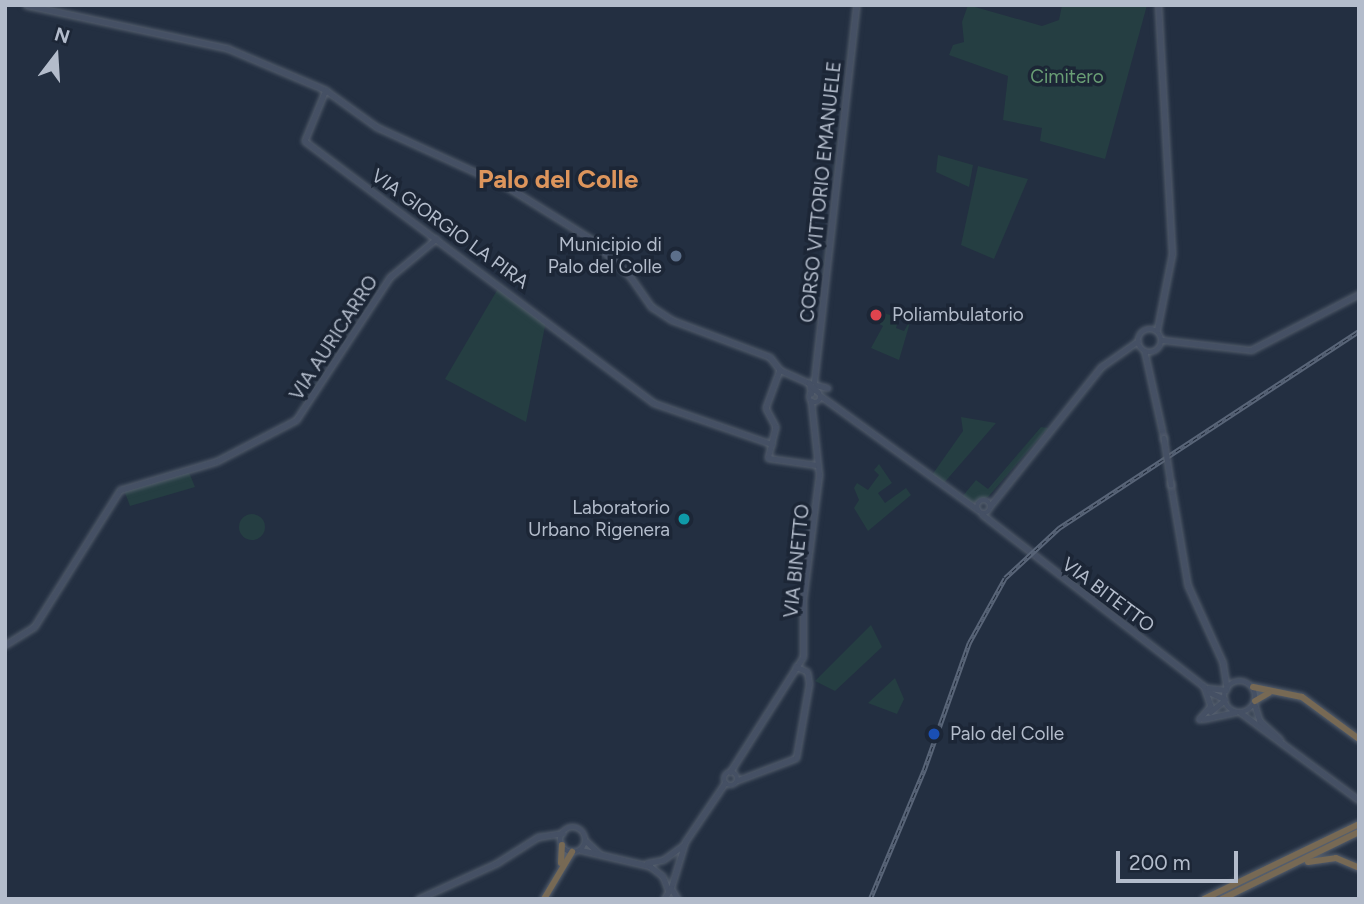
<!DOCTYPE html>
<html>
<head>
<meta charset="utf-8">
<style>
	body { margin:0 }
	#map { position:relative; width:1364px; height:904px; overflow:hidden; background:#232f41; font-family:Figtree,sans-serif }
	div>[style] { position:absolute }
	.green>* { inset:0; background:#253e42 }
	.round { border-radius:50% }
	.roads { filter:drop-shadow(0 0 2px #555f6e) drop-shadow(0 0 2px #555f6e) }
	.secondary>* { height:4.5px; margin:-2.25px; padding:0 2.25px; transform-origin:2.25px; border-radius:2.25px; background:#455064 }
	.secondary>.ring { margin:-2.25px; padding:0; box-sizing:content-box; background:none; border:4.5px solid #455064; border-radius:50% }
	.highway>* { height:6px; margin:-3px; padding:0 3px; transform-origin:3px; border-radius:3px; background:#776954 }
	.rail>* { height:4.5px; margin-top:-2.25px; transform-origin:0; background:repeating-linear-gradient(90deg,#1c2636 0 5px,#596578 0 10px); box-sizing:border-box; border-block:2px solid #596578 }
	.bridges { filter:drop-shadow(0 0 2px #555f6e) drop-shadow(0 0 2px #555f6e) }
	.secondary-bridge>* { height:4.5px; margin:-2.25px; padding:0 2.25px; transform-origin:2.25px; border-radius:2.25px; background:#455064 }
	.dots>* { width:19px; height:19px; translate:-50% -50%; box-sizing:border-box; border:4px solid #1c2636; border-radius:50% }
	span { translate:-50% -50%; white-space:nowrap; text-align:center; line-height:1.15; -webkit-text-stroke:7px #1c2636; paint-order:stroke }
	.park-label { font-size:19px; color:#699e75 }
	.street-label { font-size:19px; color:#b3bccb }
	.poi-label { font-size:19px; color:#b3bccb }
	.right { translate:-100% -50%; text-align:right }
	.left { translate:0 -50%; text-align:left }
	.district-label { font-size:26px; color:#dd955c; font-weight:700 }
	.frame { position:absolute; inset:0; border:7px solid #b3bccb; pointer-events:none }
	.north { position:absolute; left:21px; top:21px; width:70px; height:70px; -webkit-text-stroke:5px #1c2636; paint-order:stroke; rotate:17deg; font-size:19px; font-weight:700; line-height:28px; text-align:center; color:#b3bccb }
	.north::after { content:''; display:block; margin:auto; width:24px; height:32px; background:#b3bccb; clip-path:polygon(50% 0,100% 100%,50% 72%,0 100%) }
	.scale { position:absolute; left:1116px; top:851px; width:122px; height:32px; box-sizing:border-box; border:4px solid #b3bccb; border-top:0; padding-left:9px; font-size:21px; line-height:24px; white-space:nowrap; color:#b3bccb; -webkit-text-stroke:5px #1c2636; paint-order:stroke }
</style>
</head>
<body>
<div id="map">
	<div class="green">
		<i style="clip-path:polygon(968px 5px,1042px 26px,1059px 20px,1062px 5px,1147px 5px,1105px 159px,1040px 141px,1042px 128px,1003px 120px,1008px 76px,949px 55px,953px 45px,964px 42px,962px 22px)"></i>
		<i style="clip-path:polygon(938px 155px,973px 165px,969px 187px,936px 172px)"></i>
		<i style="clip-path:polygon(978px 166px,1028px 179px,994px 259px,961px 245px)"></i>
		<i style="clip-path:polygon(499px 287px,546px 321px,526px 422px,445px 379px)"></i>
		<i style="clip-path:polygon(884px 313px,899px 318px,896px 328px,904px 331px,911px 319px,899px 360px,871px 348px,883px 326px,870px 319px,880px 319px)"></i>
		<i style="clip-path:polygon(961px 417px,996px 423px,943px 484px,932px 475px,963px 431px)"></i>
		<i style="clip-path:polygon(1041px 427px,1048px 428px,988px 497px,973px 503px,962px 497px,976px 480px,988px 489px)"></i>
		<i style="clip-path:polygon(879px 464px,892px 483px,878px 493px,885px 503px,906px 488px,911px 495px,868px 531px,854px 508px,859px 500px,854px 488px,857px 483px,868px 490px,879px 475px,874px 470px)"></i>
		<i style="clip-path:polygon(188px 470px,195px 487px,130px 506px,124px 490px)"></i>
		<i class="round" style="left:239px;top:514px;width:26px;height:26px"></i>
		<i style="clip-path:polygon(871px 625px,882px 647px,835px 691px,815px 681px)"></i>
		<i style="clip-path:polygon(895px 678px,904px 699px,897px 714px,868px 703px)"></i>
	</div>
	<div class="roads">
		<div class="secondary">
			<i style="left:26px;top:5px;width:206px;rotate:12.1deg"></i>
			<i style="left:227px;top:48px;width:108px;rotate:23deg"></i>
			<i style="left:326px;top:90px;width:55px;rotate:112.4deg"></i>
			<i style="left:305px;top:141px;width:436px;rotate:36.9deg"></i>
			<i style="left:654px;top:403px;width:125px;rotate:19.2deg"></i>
			<i style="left:327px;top:91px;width:62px;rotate:35.8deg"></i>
			<i style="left:377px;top:127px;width:142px;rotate:24.6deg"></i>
			<i style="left:506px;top:186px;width:100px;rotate:31.9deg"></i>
			<i style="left:591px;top:239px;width:54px;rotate:43.5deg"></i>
			<i style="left:630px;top:276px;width:38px;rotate:55deg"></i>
			<i style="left:652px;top:307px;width:24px;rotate:33deg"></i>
			<i style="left:672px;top:320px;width:105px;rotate:20.7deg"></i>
			<i style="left:770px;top:357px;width:16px;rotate:52deg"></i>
			<i style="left:780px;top:370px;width:32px;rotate:24deg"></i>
			<i class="ring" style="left:1138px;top:329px;width:19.5px;height:19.5px"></i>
			<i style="left:1157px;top:330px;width:77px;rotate:-78.8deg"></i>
			<i style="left:1172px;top:254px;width:249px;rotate:-93.2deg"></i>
			<i style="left:1163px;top:340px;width:89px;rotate:6.5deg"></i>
			<i style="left:1251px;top:350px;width:122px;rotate:-27.4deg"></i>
			<i style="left:1145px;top:352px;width:88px;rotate:77.5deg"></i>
			<i style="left:780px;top:370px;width:40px;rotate:110.2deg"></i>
			<i style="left:766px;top:408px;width:21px;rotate:62deg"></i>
			<i style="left:776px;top:427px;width:32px;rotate:104deg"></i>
			<i style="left:768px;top:458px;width:49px;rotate:8.1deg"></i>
			<i style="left:814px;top:382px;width:379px;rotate:-83.6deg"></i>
			<i style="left:816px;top:385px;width:12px;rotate:14deg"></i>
			<i class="ring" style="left:809.5px;top:391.5px;width:6.5px;height:6.5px"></i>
			<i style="left:811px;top:394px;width:11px;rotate:-100deg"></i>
			<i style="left:809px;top:383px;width:13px;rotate:45deg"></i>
			<i style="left:821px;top:396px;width:193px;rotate:35.9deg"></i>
			<i style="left:1171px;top:484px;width:102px;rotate:80.4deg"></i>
			<i style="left:1188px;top:585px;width:85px;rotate:65.6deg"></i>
			<i style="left:1223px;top:662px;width:26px;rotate:81deg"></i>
			<i class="ring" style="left:977px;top:500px;width:9.5px;height:9.5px"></i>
			<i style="left:990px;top:506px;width:178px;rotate:-51.4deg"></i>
			<i style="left:1101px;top:367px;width:45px;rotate:-35.1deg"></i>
			<i style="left:982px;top:514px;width:281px;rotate:37.8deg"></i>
			<i style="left:1204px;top:686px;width:21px;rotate:71deg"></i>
			<i style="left:1211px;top:706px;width:18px;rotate:131deg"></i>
			<i style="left:5px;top:645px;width:34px;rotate:-32deg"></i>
			<i style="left:34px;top:627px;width:162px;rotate:-57.9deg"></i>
			<i style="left:120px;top:490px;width:101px;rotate:-16.6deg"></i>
			<i style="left:217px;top:461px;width:89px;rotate:-27.4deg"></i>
			<i style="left:296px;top:420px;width:171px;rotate:-56.7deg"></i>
			<i style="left:390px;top:277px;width:60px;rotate:-39.6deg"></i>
			<i class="ring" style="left:1224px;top:681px;width:27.5px;height:27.5px"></i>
			<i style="left:1208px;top:688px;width:18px;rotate:6deg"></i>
			<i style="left:1209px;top:692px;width:17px;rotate:24deg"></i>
			<i style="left:1255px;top:705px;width:17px;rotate:73deg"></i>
			<i style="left:1260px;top:721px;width:27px;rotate:42deg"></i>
			<i style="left:1210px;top:712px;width:19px;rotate:-39deg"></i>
			<i style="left:1240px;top:712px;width:148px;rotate:36.5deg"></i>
			<i style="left:1203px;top:719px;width:33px;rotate:-12deg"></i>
			<i style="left:730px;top:772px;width:136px;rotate:-57.6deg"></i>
			<i style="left:803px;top:657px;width:57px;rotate:-90deg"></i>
			<i style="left:803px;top:600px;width:126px;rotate:-82.7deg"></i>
			<i style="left:819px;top:475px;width:74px;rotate:-96.2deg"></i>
			<i class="ring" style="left:724px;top:772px;width:9.5px;height:9.5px"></i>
			<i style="left:738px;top:780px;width:62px;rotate:-20.8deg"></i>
			<i style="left:796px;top:758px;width:75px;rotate:-80deg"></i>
			<i style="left:809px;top:684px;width:12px;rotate:-99deg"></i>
			<i style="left:807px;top:672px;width:12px;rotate:-156deg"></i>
			<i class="ring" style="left:560px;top:827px;width:21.5px;height:21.5px"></i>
			<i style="left:586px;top:841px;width:18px;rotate:43deg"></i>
			<i style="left:581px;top:850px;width:71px;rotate:13.1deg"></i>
			<i style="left:650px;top:866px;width:16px;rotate:38deg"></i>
			<i style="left:663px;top:876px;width:14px;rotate:69deg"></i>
			<i style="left:647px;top:863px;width:16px;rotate:-11deg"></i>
			<i style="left:663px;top:860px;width:24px;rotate:-36deg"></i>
			<i style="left:671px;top:888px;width:48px;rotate:-73.1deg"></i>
			<i style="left:685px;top:842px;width:71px;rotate:-55.9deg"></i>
			<i style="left:418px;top:899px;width:87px;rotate:-24.5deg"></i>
			<i style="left:497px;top:863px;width:49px;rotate:-32.4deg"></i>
			<i style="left:538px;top:837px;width:25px;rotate:-9deg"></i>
			<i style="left:664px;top:899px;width:13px;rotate:-58deg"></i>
			<i style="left:671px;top:888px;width:13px;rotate:58deg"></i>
		</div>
		<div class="highway">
			<i style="left:1253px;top:687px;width:50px;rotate:11.5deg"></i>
			<i style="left:1302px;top:697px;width:71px;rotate:36.4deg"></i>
			<i style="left:1255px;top:701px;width:16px;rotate:-30deg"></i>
			<i style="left:1308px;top:862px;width:28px;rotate:-8deg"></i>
			<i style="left:1336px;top:858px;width:25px;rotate:23deg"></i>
			<i style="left:561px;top:863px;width:18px;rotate:-87deg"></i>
			<i style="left:544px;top:899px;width:55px;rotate:-59.2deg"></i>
			<i style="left:1204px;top:899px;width:172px;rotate:-25.8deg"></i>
			<i style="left:1222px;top:899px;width:153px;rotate:-26.1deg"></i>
		</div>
	</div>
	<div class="rail">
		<i style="left:870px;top:899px;width:140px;rotate:-67.3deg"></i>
		<i style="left:924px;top:770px;width:135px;rotate:-70.5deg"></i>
		<i style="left:969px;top:643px;width:74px;rotate:-61deg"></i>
		<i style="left:1005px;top:578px;width:74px;rotate:-42.8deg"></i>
		<i style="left:1059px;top:528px;width:359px;rotate:-33.3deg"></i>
	</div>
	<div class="bridges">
		<div class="secondary-bridge">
			<i style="left:1164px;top:438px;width:47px;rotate:81.3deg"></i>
		</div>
	</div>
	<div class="dots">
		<i style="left:676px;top:256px;background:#5c6f8a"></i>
		<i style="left:876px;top:315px;background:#e0444e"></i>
		<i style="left:684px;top:519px;background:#0f9aa8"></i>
		<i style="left:934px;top:734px;background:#1a4fb4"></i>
	</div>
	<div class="park-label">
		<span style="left:1067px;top:77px">Cimitero</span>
	</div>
	<div class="street-label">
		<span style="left:821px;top:192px;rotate:-84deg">CORSO VITTORIO EMANUELE</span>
		<span style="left:450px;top:229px;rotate:36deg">VIA GIORGIO LA PIRA</span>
		<span style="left:334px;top:338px;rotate:-57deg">VIA AURICARRO</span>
		<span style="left:797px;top:561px;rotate:-84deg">VIA BINETTO</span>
		<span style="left:1108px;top:595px;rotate:37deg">VIA BITETTO</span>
	</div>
	<div class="poi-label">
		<span class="right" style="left:662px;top:256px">Municipio di<br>Palo del Colle</span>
		<span class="left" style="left:892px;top:315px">Poliambulatorio</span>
		<span class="right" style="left:670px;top:519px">Laboratorio<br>Urbano Rigenera</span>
		<span class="left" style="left:950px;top:734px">Palo del Colle</span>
	</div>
	<div class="district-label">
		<span style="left:558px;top:180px">Palo del Colle</span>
	</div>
	<div class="frame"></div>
	<div class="north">N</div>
	<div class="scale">200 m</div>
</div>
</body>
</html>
